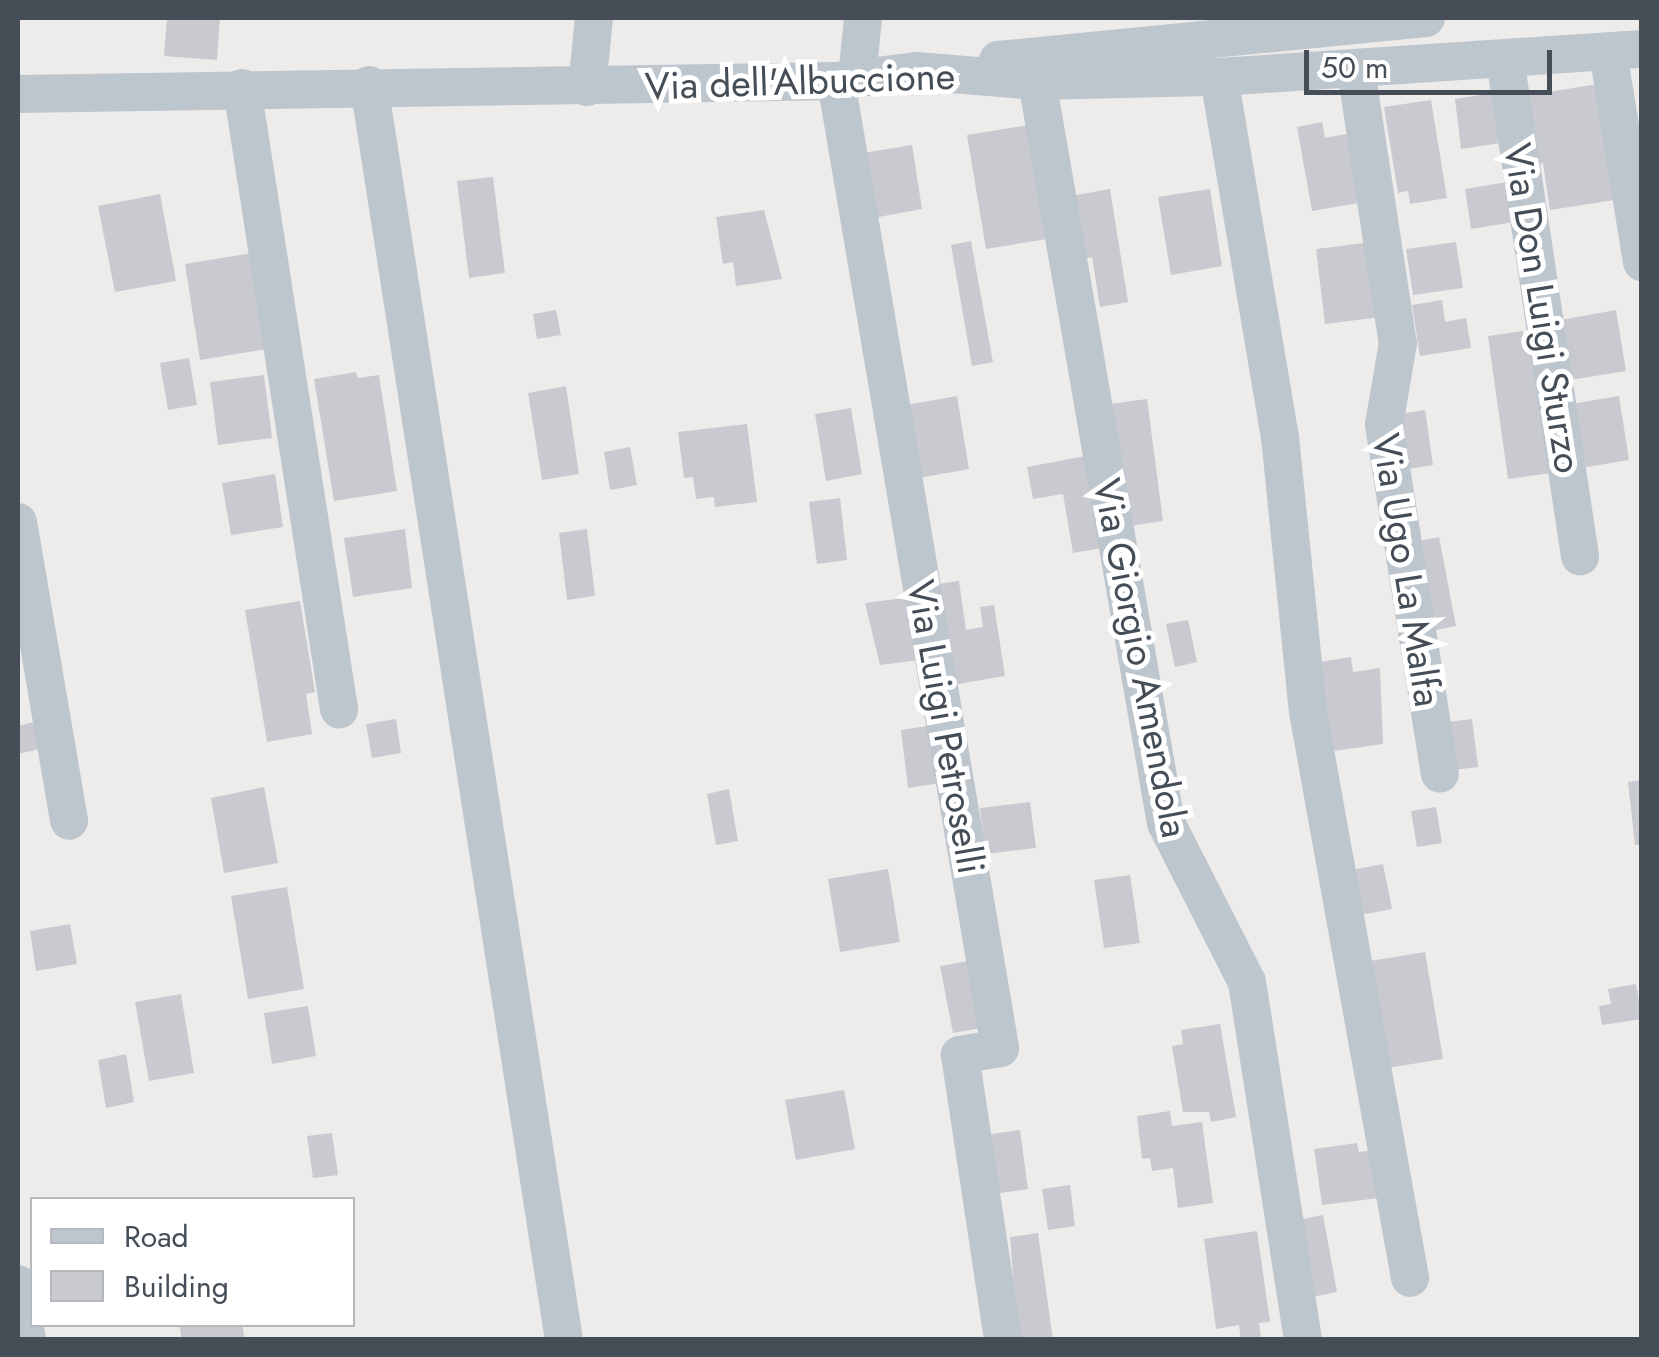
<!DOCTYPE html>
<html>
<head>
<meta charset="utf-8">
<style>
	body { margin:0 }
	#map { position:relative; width:1659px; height:1357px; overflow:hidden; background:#eeebeb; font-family:Jost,sans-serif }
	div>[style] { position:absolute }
	.building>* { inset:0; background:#c8cad0 }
	.minor>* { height:38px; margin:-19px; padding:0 19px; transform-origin:19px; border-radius:19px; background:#bdc5cd }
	span { translate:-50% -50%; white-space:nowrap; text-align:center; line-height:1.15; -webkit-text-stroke:10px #fff; paint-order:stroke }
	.street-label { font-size:38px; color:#454e57 }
	.frame { position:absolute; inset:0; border:20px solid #454e57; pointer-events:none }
	.legend { position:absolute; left:30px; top:1197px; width:325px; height:130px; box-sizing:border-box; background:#fff; border:2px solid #b5b8bc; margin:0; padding:12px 18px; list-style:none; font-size:30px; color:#454e57 }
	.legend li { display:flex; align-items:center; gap:20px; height:50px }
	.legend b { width:50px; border:2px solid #b5b8bc }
	.scale { position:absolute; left:1304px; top:50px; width:248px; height:45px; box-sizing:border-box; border:5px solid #454e57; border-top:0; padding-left:12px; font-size:30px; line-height:35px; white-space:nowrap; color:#454e57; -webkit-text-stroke:8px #fff; paint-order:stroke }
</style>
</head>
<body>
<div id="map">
	<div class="building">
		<i style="clip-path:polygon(167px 18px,220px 18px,217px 60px,164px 56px)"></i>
		<i style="clip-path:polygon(1598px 84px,1615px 200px,1550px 210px,1543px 163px,1528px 166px,1518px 97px)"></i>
		<i style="clip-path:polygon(1494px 93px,1501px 143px,1461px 149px,1455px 99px)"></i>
		<i style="clip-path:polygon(1431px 100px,1447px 198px,1410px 204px,1408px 191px,1398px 193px,1384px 107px)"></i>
		<i style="clip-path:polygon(1322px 122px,1325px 138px,1352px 133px,1364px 202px,1312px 211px,1297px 127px)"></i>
		<i style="clip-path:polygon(1028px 125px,1047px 239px,986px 249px,967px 135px)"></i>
		<i style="clip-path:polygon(912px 145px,922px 209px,868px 219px,857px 154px)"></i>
		<i style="clip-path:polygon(493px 177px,505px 273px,469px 278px,457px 181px)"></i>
		<i style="clip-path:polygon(1514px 181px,1520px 221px,1471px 229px,1465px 189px)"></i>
		<i style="clip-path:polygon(1110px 189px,1128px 302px,1100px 307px,1092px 257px,1077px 260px,1066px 197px)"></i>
		<i style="clip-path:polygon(1210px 189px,1222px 266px,1171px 275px,1158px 197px)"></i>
		<i style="clip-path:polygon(160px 194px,176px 281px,115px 292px,98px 206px)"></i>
		<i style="clip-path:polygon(764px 210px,782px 279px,736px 286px,733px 262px,723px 264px,716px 217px)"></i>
		<i style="clip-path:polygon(971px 241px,993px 362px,972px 366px,951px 245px)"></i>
		<i style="clip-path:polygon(1372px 242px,1381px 317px,1325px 324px,1316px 249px)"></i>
		<i style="clip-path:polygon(1456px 242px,1463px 288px,1413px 295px,1406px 249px)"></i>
		<i style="clip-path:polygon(252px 253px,267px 349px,200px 360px,185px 264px)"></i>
		<i style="clip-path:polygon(1442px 300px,1445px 322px,1466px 318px,1471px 348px,1420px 356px,1412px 305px)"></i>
		<i style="clip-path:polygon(556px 310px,561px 335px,537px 339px,533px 314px)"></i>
		<i style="clip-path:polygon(1616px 310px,1626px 371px,1564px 381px,1555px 321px)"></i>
		<i style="clip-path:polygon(1523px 331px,1525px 342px,1540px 340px,1558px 472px,1508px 479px,1488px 336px)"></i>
		<i style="clip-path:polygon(189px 358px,197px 405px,168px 410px,160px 363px)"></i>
		<i style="clip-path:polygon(356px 372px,358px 378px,379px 375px,397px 491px,334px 501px,314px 379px)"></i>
		<i style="clip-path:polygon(264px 375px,272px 438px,218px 445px,210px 382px)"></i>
		<i style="clip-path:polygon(566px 386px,579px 474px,542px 480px,528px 393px)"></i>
		<i style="clip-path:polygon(957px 396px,969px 469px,913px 479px,901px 406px)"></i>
		<i style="clip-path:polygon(1619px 396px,1629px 460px,1575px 469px,1565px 405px)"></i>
		<i style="clip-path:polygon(1147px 399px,1163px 521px,1130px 526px,1103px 405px)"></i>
		<i style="clip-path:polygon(851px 408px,862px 474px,826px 481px,815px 414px)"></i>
		<i style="clip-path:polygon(1425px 410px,1433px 465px,1403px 470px,1394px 415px)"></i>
		<i style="clip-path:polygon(747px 424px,757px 502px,715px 507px,714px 497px,696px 499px,693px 477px,684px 478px,678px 432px)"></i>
		<i style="clip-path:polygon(630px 447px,637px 485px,610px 490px,604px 452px)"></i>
		<i style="clip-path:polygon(1091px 455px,1108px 547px,1073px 553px,1063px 494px,1033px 499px,1027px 467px)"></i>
		<i style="clip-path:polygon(275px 474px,283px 527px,231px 535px,222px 483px)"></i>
		<i style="clip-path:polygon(840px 498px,847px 560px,817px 564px,809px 502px)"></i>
		<i style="clip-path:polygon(405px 529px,412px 588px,353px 597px,344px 538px)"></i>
		<i style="clip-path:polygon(587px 529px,595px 596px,567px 600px,559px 533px)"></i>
		<i style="clip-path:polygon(1439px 537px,1456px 626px,1427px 632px,1410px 543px)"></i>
		<i style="clip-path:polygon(959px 581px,966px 630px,983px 627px,980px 607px,994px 605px,1005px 676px,946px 686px,930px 585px)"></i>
		<i style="clip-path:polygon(912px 597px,920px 660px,880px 665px,865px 603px)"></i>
		<i style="clip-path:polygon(300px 601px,315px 692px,306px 694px,312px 734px,267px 742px,245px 610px)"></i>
		<i style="clip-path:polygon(1188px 620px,1197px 662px,1175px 667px,1166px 624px)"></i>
		<i style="clip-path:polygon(1351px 657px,1353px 672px,1380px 668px,1383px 744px,1320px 753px,1307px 664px)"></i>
		<i style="clip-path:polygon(396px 719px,401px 753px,372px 758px,366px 724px)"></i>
		<i style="clip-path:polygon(1472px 719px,1478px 767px,1445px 771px,1439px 723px)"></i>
		<i style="clip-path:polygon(38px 721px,44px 748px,18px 754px,18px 726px)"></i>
		<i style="clip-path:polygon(934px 725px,941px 783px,908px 788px,901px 730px)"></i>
		<i style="clip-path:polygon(1642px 780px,1642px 845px,1635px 845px,1628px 782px)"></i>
		<i style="clip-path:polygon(264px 787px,278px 863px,224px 873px,211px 798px)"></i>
		<i style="clip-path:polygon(729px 789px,738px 841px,716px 845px,707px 794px)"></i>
		<i style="clip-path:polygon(1030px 802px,1036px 848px,985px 854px,980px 808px)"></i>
		<i style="clip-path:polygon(1436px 807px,1442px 843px,1417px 847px,1411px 811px)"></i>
		<i style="clip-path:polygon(1383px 864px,1392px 909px,1355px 916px,1346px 871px)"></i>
		<i style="clip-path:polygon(888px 869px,900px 942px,840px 952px,828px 879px)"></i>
		<i style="clip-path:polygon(1130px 875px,1140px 943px,1104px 948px,1094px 880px)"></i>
		<i style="clip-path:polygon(287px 887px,304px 989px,248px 999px,231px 896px)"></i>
		<i style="clip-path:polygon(70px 924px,77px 964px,36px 971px,30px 931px)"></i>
		<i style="clip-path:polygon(1425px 952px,1443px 1059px,1381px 1069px,1364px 962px)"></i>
		<i style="clip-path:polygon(975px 960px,987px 1027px,953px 1033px,940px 966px)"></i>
		<i style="clip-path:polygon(1636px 984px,1642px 1019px,1602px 1025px,1599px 1006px,1611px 1004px,1608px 989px)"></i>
		<i style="clip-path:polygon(181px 994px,194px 1073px,149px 1081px,135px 1002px)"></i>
		<i style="clip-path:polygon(308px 1006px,316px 1056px,272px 1064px,264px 1013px)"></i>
		<i style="clip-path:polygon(1220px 1024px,1236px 1117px,1211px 1122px,1209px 1112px,1183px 1112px,1172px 1046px,1183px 1044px,1181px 1030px)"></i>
		<i style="clip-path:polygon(126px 1054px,134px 1102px,106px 1108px,98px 1060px)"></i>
		<i style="clip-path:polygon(844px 1090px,855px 1149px,796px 1160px,785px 1100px)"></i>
		<i style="clip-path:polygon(1170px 1111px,1172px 1126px,1202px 1122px,1213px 1203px,1178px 1208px,1173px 1168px,1152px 1171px,1150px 1158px,1142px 1159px,1137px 1116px)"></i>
		<i style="clip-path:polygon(1020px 1130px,1028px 1189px,993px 1194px,985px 1135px)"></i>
		<i style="clip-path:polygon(332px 1133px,338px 1175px,313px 1178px,307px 1136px)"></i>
		<i style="clip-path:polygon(1357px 1143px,1359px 1152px,1373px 1150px,1379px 1198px,1322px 1205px,1314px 1149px)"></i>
		<i style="clip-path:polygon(1070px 1185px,1075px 1226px,1048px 1230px,1042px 1189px)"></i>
		<i style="clip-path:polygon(1323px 1215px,1337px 1292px,1312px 1297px,1298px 1220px)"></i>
		<i style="clip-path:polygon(1257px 1231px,1270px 1322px,1259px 1323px,1261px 1337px,1241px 1340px,1239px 1325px,1216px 1329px,1204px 1239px)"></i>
		<i style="clip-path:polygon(1038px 1233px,1053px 1340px,1018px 1340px,1010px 1237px)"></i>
		<i style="clip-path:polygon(179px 1324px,242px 1324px,245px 1340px,182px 1340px)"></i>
	</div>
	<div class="minor">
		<i style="left:1608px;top:52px;width:213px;rotate:80.8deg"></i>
		<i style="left:1505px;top:59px;width:503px;rotate:81.42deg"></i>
		<i style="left:998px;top:60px;width:430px;rotate:-5.6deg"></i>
		<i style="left:1356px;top:70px;width:276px;rotate:81.3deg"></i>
		<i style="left:1398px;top:343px;width:83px;rotate:99.7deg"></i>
		<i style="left:1384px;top:425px;width:353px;rotate:80.9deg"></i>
		<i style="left:1219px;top:77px;width:365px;rotate:80.4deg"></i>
		<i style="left:1280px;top:437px;width:276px;rotate:84.2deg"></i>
		<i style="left:1308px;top:712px;width:575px;rotate:79.78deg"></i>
		<i style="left:857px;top:79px;width:61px;rotate:-84.4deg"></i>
		<i style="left:836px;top:81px;width:981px;rotate:80.37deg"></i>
		<i style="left:1000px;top:1048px;width:41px;rotate:170.1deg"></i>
		<i style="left:960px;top:1055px;width:288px;rotate:81.4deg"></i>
		<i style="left:1037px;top:81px;width:753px;rotate:80.14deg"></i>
		<i style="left:1166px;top:823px;width:178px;rotate:63deg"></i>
		<i style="left:1247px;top:982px;width:362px;rotate:81.1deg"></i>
		<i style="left:369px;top:85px;width:1270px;rotate:81.17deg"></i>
		<i style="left:587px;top:87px;width:69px;rotate:-84.2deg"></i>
		<i style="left:242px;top:88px;width:629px;rotate:81.12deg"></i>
		<i style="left:18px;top:94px;width:818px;rotate:-0.91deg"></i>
		<i style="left:836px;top:81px;width:81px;rotate:-7.1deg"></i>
		<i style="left:916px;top:71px;width:121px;rotate:4.7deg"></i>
		<i style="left:1037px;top:81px;width:182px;rotate:-1.3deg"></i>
		<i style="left:1219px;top:77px;width:424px;rotate:-3.8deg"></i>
		<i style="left:18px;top:522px;width:303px;rotate:80.3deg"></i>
		<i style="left:18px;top:1284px;width:57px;rotate:80.9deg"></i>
	</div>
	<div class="street-label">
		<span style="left:800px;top:81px;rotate:-2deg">Via dell'Albuccione</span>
		<span style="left:1543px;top:308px;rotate:81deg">Via Don Luigi Sturzo</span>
		<span style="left:1407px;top:570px;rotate:81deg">Via Ugo La Malfa</span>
		<span style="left:1141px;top:658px;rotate:79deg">Via Giorgio Amendola</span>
		<span style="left:946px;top:727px;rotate:80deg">Via Luigi Petroselli</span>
	</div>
	<div class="frame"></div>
	<ul class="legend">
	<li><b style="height:12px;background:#bdc5cd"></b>Road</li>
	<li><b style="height:28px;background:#c8cad0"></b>Building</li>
	</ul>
	<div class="scale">50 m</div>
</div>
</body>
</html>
